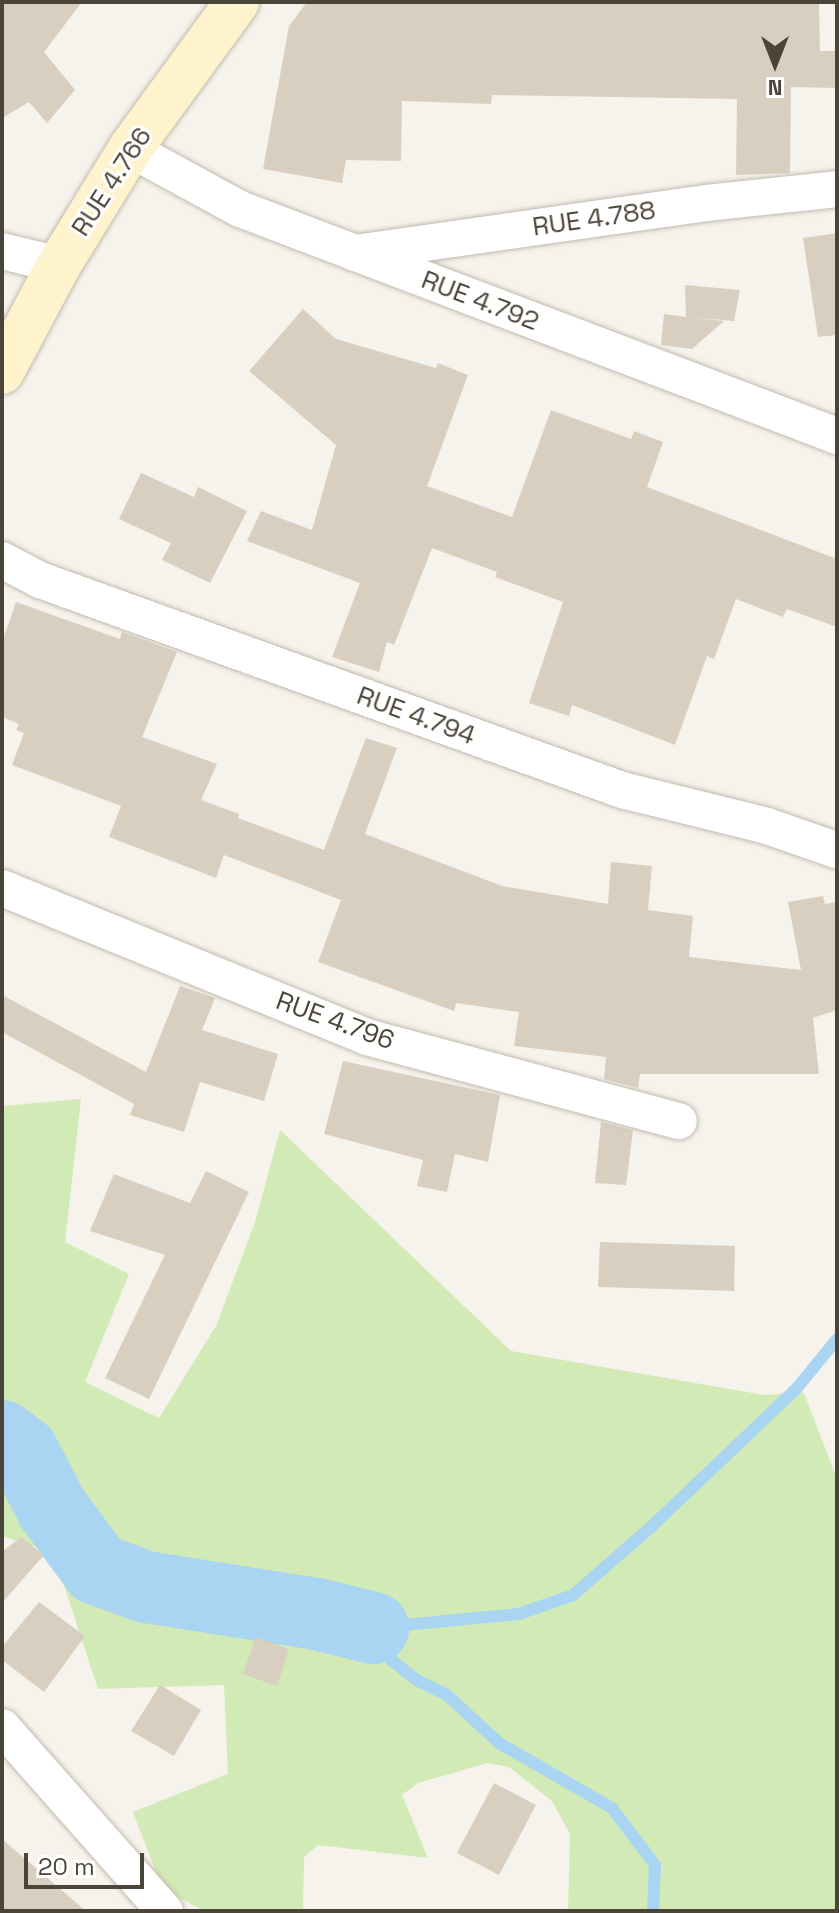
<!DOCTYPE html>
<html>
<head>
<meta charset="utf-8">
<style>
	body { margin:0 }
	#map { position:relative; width:839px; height:1913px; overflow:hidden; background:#f6f3ec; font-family:"Space Grotesk",sans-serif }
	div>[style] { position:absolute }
	.green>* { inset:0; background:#d2eab5 }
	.stream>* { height:12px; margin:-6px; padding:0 6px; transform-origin:6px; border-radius:6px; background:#a9d4f2 }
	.river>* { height:72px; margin:-36px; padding:0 36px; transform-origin:36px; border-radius:36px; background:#a9d4f2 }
	.building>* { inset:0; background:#d8cfc1 }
	.roads { filter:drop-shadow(0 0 2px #c2bbae) drop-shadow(0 0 2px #c2bbae) }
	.street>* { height:36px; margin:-18px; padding:0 18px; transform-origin:18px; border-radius:18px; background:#fff }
	.secondary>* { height:44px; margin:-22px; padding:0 22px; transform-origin:22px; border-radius:22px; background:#fff3cd }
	span { translate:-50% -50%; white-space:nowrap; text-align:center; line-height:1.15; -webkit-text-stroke:6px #fff; paint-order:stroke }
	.street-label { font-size:26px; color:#4b4439 }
	.frame { position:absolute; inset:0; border:4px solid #4b4439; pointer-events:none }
	.north { position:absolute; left:735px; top:24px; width:80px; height:80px; -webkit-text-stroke:6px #fff; paint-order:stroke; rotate:180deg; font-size:22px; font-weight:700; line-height:32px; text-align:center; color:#4b4439 }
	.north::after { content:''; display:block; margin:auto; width:28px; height:36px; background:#4b4439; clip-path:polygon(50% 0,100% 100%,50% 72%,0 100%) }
	.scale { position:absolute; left:24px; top:1853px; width:120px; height:36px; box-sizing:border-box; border:4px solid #4b4439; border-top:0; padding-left:10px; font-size:24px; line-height:28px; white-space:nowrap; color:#4b4439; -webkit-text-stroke:6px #fff; paint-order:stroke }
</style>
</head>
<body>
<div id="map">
	<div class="green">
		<i style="clip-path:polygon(81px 1099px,65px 1242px,129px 1274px,85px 1382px,159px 1418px,216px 1326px,255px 1222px,280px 1130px,511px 1351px,764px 1395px,804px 1393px,837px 1479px,837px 1911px,568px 1911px,570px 1834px,552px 1801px,509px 1767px,488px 1763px,418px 1783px,402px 1795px,428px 1858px,318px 1845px,304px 1857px,303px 1911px,204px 1911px,162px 1888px,133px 1812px,228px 1774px,224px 1685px,98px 1689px,53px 1552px,2px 1536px,2px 1106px)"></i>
	</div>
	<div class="stream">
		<i style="left:653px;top:1911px;width:46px;rotate:-87.5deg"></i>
		<i style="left:655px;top:1865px;width:71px;rotate:-127deg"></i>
		<i style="left:612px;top:1808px;width:130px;rotate:-150.1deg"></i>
		<i style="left:499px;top:1743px;width:71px;rotate:-137.3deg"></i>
		<i style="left:447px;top:1695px;width:32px;rotate:-154deg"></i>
		<i style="left:418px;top:1681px;width:34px;rotate:-142deg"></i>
		<i style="left:391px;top:1660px;width:37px;rotate:-119deg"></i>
		<i style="left:373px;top:1628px;width:147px;rotate:-5.5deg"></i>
		<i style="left:519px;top:1614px;width:57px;rotate:-19.4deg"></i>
		<i style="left:573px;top:1595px;width:105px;rotate:-41.1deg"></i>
		<i style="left:652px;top:1526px;width:200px;rotate:-43.6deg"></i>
		<i style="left:797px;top:1388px;width:63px;rotate:-50.8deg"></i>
	</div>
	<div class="river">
		<i style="left:2px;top:1436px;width:26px;rotate:37deg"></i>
		<i style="left:23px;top:1452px;width:63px;rotate:62.6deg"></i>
		<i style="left:52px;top:1508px;width:76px;rotate:53.6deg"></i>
		<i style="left:97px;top:1569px;width:52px;rotate:20.2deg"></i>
		<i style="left:146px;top:1587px;width:173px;rotate:9deg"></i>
		<i style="left:317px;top:1614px;width:58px;rotate:14deg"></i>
	</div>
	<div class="building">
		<i style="clip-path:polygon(2px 2px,82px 2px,44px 52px,75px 90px,47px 123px,29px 102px,2px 118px)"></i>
		<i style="clip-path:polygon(307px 2px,819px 2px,820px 51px,837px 51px,837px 88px,791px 87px,790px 173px,736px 175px,737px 99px,492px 95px,491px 104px,402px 101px,401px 161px,346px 160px,342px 183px,263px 169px,289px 26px)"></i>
		<i style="clip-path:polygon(837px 233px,837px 335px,818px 337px,803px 238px)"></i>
		<i style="clip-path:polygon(685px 285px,740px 290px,734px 321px,687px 317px,724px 321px,692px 349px,661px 345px,664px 314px,686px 317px)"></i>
		<i style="clip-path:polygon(303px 309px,336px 339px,436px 368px,438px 363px,468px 375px,427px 486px,512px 517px,551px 410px,631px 439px,634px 431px,663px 442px,647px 487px,837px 559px,837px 627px,787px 609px,783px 617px,736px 599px,714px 659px,707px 656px,675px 745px,572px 705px,569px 716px,529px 703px,563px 602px,495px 577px,497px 572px,432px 548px,394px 645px,387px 642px,379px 672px,332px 657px,360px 583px,247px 541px,261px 511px,312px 530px,336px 445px,249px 371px)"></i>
		<i style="clip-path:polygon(141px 473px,194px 497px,198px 487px,247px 511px,210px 583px,162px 560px,171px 543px,119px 519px)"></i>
		<i style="clip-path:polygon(16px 602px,120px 639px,122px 632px,177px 652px,142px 737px,217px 764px,201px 800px,239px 814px,238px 818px,324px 850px,366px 738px,397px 748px,365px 834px,502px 886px,608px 904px,611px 862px,652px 866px,648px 910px,693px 916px,689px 957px,801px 970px,788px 902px,823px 896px,825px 904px,837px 902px,837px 1010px,813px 1018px,819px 1074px,640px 1074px,638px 1088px,604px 1079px,606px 1057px,514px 1046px,519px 1012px,456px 1003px,454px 1011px,318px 962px,341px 900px,224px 855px,216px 878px,109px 837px,121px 806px,12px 765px,24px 733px,16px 730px,19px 724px,2px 717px,2px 642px)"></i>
		<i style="clip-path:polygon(180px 986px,215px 998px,202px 1030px,278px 1054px,264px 1101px,200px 1082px,184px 1132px,130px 1115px,134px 1104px,2px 1032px,2px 995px,146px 1072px)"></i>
		<i style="clip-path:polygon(343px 1061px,500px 1095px,488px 1162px,455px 1154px,447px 1192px,417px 1186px,423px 1160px,324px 1134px)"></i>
		<i style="clip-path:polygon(601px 1122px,633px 1130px,626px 1185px,595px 1183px)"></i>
		<i style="clip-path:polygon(206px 1171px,249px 1192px,149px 1399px,105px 1378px,165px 1255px,90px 1231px,114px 1174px,190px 1203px)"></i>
		<i style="clip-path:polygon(600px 1242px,735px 1246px,734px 1291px,598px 1287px)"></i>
		<i style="clip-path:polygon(21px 1537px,44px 1555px,2px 1603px,2px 1552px)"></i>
		<i style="clip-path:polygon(39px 1602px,85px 1636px,44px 1692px,2px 1660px,2px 1647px)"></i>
		<i style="clip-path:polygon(256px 1637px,289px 1649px,277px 1686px,243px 1674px)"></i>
		<i style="clip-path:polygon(160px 1685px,201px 1710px,174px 1756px,131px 1731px)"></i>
		<i style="clip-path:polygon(494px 1783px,536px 1805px,499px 1875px,457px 1853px)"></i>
		<i style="clip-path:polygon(2px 1839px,86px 1911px,2px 1911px)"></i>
	</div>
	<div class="roads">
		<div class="street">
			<i style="left:130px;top:149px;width:125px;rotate:28.6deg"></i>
			<i style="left:240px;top:209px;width:639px;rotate:20.82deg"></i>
			<i style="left:2px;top:251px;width:59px;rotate:13.8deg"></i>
			<i style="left:355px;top:253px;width:356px;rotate:-8.1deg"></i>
			<i style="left:707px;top:203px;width:131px;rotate:-6.1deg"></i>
			<i style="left:2px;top:560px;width:43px;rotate:27.8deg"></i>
			<i style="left:40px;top:580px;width:619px;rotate:19.84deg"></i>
			<i style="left:622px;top:790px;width:149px;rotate:13.9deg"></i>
			<i style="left:767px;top:826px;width:73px;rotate:19.2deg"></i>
			<i style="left:2px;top:888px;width:394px;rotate:22.2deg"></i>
			<i style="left:367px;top:1037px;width:323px;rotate:15.1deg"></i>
			<i style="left:2px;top:1727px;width:246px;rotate:48.5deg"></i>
		</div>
		<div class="secondary">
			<i style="left:2px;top:372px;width:121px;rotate:-62deg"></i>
			<i style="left:59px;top:265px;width:136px;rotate:-58.5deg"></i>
			<i style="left:130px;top:149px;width:182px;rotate:-53.9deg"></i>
		</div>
	</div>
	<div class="street-label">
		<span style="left:112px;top:182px;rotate:-57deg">RUE 4.766</span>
		<span style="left:594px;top:219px;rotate:-8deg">RUE 4.788</span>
		<span style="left:480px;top:301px;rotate:21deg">RUE 4.792</span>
		<span style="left:416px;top:716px;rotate:20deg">RUE 4.794</span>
		<span style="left:335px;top:1021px;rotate:20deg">RUE 4.796</span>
	</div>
	<div class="frame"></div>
	<div class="north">N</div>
	<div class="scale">20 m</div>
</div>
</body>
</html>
